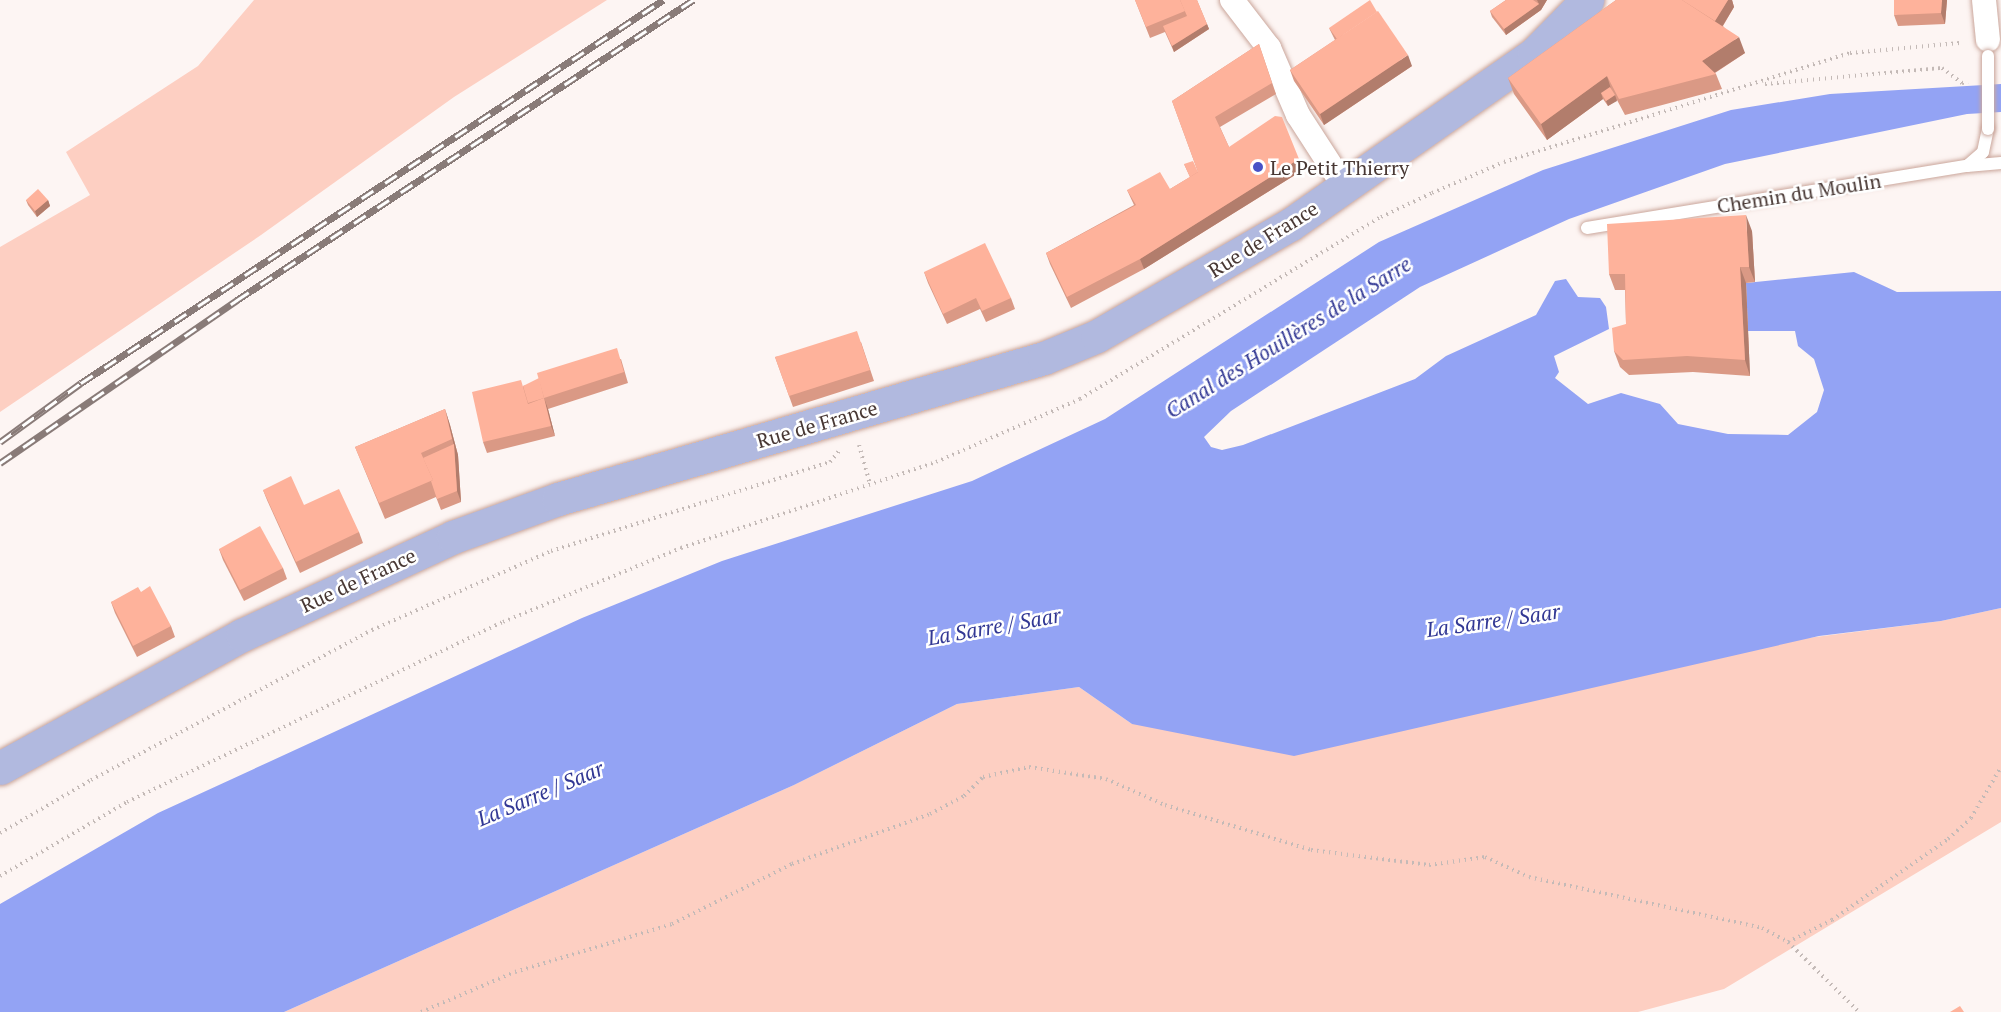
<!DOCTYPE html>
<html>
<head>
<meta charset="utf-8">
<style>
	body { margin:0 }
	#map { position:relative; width:2001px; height:1012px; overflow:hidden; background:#fdf5f3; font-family:"PT Serif",serif }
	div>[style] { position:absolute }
	.green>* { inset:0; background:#fdcfc2 }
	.water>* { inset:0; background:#93a3f4 }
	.path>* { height:4px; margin-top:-2px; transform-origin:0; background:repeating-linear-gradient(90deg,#c4bab7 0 1.5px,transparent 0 6px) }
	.roads { filter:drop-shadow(0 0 2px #caa69b) drop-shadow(0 0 2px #caa69b) }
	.lane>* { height:12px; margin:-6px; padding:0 6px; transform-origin:6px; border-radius:6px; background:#fff }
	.street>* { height:24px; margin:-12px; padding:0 12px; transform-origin:12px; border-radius:12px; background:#fff }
	.primary>* { height:33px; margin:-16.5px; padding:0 16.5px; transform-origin:16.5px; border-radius:16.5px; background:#b1b9df }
	.rail>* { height:7px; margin-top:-3.5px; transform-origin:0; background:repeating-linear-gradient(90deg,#fff 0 14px,#897b78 0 28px); box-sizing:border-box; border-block:2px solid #897b78 }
	.bridges { filter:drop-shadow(0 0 2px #caa69b) drop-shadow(0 0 2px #caa69b) }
	.lane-bridge>* { height:12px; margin:-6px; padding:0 6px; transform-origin:6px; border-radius:6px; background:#fff }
	.wall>* { inset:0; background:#da9985 }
	.shaded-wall>* { inset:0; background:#b27d6c }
	.building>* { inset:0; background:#feb29b }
	.dots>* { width:16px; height:16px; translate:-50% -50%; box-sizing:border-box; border:3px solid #fff; border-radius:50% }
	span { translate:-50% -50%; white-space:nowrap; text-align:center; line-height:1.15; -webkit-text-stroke:5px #fff; paint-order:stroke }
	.poi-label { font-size:20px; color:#483834 }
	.left { translate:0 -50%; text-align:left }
	.street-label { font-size:20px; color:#483834 }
	.water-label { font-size:21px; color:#323894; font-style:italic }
</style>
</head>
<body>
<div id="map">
	<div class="green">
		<i style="clip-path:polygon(254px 0,607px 0,454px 97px,261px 235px,0 412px,0 247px,90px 195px,66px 152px,198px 66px)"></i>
		<i style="clip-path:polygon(2001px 608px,2001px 822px,1724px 989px,1638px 1012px,284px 1012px,794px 785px,957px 704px,1079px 687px,1132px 724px,1941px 621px)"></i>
	</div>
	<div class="water">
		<i style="clip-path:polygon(2001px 84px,2001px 112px,1967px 114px,1725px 164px,1569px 219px,1420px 287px,1231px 411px,1204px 437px,1211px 447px,1222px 450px,1243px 445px,1415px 379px,1446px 356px,1536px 315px,1555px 281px,1566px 279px,1578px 297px,1600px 298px,1606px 307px,1609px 329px,1554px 356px,1559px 372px,1555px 378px,1588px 404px,1621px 393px,1660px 404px,1678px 424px,1728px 434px,1788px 435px,1817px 412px,1824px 390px,1814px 359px,1798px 346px,1795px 331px,1748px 331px,1746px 283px,1854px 272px,1897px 292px,2001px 291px,2001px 608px,1941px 621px,1819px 636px,1294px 756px,1132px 724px,1079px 687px,957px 704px,794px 785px,284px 1012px,0 1012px,0 904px,158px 813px,582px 618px,722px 561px,972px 481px,1105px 419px,1379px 242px,1543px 170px,1731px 110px,1830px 94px)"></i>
	</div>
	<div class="path">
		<i style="left:1765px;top:84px;width:178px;rotate:-5.2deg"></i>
		<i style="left:1942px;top:68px;width:25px;rotate:37deg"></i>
		<i style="left:1962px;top:83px;width:6px;rotate:-9deg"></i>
		<i style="left:859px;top:445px;width:41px;rotate:74.2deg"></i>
		<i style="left:0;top:833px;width:105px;rotate:-30.2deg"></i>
		<i style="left:91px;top:780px;width:319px;rotate:-28.1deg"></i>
		<i style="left:372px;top:630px;width:196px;rotate:-23.8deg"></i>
		<i style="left:551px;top:551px;width:293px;rotate:-17.7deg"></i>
		<i style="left:830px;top:462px;width:14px;rotate:-51deg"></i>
		<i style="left:0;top:876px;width:147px;rotate:-30.2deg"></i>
		<i style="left:127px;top:802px;width:417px;rotate:-25.6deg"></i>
		<i style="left:503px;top:622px;width:193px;rotate:-22.6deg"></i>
		<i style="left:681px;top:548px;width:269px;rotate:-18.6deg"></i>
		<i style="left:936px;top:462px;width:157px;rotate:-23.6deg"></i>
		<i style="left:1080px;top:399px;width:352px;rotate:-31.2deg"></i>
		<i style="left:1381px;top:217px;width:56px;rotate:-25.2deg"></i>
		<i style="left:1432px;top:193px;width:78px;rotate:-23.3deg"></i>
		<i style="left:1504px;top:162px;width:363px;rotate:-17.5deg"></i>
		<i style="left:1850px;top:53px;width:110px;rotate:-5.2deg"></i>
		<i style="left:1788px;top:942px;width:49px;rotate:-26.6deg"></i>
		<i style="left:1832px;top:920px;width:141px;rotate:-34.9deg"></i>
		<i style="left:1948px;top:839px;width:31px;rotate:-42deg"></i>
		<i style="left:1971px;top:818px;width:59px;rotate:-59.5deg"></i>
		<i style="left:421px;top:1012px;width:102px;rotate:-23.1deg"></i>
		<i style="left:515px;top:972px;width:164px;rotate:-17deg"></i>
		<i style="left:672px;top:924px;width:134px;rotate:-26.6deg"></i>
		<i style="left:792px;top:864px;width:147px;rotate:-19.9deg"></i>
		<i style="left:930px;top:814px;width:38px;rotate:-28deg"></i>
		<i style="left:964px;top:796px;width:27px;rotate:-45deg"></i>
		<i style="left:983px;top:777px;width:47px;rotate:-12.3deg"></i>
		<i style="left:1029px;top:767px;width:78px;rotate:8.9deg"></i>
		<i style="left:1106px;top:779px;width:64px;rotate:23.8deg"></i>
		<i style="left:1165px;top:805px;width:153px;rotate:17.1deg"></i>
		<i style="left:1311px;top:850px;width:119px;rotate:7.2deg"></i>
		<i style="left:1429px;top:865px;width:57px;rotate:-8.1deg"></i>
		<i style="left:1485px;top:857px;width:48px;rotate:24.4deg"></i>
		<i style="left:1529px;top:877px;width:239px;rotate:12.3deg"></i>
		<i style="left:1762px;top:928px;width:30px;rotate:28deg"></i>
		<i style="left:1788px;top:942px;width:100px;rotate:44.6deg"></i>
	</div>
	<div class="roads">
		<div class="lane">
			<i style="left:1967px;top:166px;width:34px;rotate:-5deg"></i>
			<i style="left:1587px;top:228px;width:385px;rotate:-9.3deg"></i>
			<i style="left:1967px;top:166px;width:21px;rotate:-41deg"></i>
			<i style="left:1983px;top:152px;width:24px;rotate:-78deg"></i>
		</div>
		<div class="street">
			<i style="left:1232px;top:0;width:61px;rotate:52.4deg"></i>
			<i style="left:1269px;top:48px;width:73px;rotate:66.6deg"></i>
			<i style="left:1298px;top:115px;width:85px;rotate:57.1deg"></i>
			<i style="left:1984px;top:0;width:40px;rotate:84.3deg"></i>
		</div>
		<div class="primary">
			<i style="left:0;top:768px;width:276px;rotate:-28.8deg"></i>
			<i style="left:242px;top:635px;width:233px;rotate:-24.9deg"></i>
			<i style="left:453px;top:537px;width:112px;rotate:-19.9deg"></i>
			<i style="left:558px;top:499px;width:506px;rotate:-16.18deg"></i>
			<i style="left:1044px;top:358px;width:57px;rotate:-22.5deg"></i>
			<i style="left:1097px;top:336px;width:224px;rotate:-30deg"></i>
			<i style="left:1291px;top:224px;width:297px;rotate:-35deg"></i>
			<i style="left:1534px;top:54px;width:76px;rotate:-45.5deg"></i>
		</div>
	</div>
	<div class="rail">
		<i style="left:0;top:442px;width:100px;rotate:-36.1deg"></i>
		<i style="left:81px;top:383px;width:697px;rotate:-33.35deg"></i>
		<i style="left:0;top:463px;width:288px;rotate:-34.5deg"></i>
		<i style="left:237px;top:300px;width:546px;rotate:-33.34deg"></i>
	</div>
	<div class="bridges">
		<div class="lane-bridge">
			<i style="left:1988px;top:56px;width:73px;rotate:90deg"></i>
		</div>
	</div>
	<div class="wall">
		<i style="clip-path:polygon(1135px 0,1197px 0,1209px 29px,1174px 52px,1165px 32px,1150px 38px)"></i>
		<i style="clip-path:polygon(1506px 0,1547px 0,1541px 10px,1506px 35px,1492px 17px,1490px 11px)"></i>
		<i style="clip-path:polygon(1616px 0,1732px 0,1734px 7px,1723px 26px,1745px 53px,1715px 73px,1716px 74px,1722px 89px,1625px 115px,1617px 100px,1608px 106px,1603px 99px,1547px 140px,1514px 94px,1508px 78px)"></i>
		<i style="clip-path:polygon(1947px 0,1945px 24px,1898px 26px,1894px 15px)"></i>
		<i style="clip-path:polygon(1329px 28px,1412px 66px,1324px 125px,1294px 81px,1290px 70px,1335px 40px)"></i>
		<i style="clip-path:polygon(1259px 44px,1276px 94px,1220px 127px,1229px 147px,1299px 159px,1303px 170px,1144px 269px,1071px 308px,1050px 264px,1046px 253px,1134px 205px,1127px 190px,1170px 189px,1190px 177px,1184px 164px,1198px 172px,1172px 101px)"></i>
		<i style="clip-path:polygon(26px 200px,48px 200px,50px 206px,37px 217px,28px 205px)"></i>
		<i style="clip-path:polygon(1752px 231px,1755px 282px,1746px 283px,1750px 376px,1693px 372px,1629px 375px,1620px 367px,1614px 351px,1626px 324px,1625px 290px,1615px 290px,1609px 274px)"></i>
		<i style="clip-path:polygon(924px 272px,1011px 298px,1015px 309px,986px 322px,980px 309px,947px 324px,928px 283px)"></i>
		<i style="clip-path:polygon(861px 342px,874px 381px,793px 407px,775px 357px)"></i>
		<i style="clip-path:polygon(621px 359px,628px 383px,548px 409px,555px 436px,487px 453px,483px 442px,523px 386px)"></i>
		<i style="clip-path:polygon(445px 409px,450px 425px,458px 455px,461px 502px,441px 510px,436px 497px,385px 519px,355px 447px)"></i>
		<i style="clip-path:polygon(263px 490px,359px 532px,363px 543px,300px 573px,267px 500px)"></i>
		<i style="clip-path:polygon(219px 549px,283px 568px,287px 579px,244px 601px,223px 560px)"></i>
		<i style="clip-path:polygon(141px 592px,171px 626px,175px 637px,137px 657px,115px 613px,111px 602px)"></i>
	</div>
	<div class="shaded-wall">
		<i style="clip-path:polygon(1537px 0,1547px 0,1541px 10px,1506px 35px,1504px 29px,1539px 4px)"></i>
		<i style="clip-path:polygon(1728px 0,1732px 0,1734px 7px,1717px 35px,1713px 24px)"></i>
		<i style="clip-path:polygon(1942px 0,1947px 0,1945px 24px,1941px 13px)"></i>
		<i style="clip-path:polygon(1207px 24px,1209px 29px,1174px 52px,1172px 46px)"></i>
		<i style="clip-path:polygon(1739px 37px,1745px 53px,1711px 75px,1702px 61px)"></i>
		<i style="clip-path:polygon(1408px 55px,1412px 66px,1324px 125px,1320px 114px)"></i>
		<i style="clip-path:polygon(1607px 76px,1612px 92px,1601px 93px,1603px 99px,1547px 140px,1541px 124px)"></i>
		<i style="clip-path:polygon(1615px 95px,1617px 101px,1608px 106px,1606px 101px)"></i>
		<i style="clip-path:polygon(1299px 159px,1303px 170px,1144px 269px,1140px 259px)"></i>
		<i style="clip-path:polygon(48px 200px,50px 206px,37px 217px,35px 211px)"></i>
		<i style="clip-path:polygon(1746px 215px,1752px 231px,1755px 282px,1749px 267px)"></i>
		<i style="clip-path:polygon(1740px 267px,1746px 283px,1750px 376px,1745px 360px)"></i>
		<i style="clip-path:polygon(544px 398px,548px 409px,555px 436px,551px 426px)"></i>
		<i style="clip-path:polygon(445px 409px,450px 425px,458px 455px,461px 502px,457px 491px,454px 446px)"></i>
	</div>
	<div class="building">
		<i style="clip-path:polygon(1135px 0,1180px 0,1185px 11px,1146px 27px)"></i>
		<i style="clip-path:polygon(1180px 0,1197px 0,1207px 24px,1172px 46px,1163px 26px,1187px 16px)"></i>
		<i style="clip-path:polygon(1370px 0,1377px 12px,1337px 39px,1329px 28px)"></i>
		<i style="clip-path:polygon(1506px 0,1533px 0,1539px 4px,1504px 29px,1490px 11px)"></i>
		<i style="clip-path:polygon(1616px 0,1682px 0,1739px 37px,1702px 61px,1716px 74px,1619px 99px,1607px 76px,1541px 124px,1508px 78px)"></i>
		<i style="clip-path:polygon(1682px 0,1728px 0,1715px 21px)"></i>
		<i style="clip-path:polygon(1894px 0,1942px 0,1941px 13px,1894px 15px)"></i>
		<i style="clip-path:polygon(1378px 11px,1408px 55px,1320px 114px,1290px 70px)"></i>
		<i style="clip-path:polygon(1259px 44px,1272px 83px,1215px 117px,1229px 147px,1275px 116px,1282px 117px,1299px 159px,1140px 259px,1067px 297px,1046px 253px,1136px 205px,1127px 190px,1160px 172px,1170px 189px,1198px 172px,1172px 101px)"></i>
		<i style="clip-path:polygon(1610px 87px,1615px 95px,1606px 101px,1601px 93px)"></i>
		<i style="clip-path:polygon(1193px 161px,1198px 172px,1190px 177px,1184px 164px)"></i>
		<i style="clip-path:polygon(38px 189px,48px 200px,35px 211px,26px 200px)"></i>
		<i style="clip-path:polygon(1746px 215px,1749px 267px,1740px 267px,1745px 360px,1687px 356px,1623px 360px,1614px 351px,1612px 328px,1626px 324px,1625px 274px,1609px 274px,1607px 224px)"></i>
		<i style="clip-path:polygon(985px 243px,1011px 298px,982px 311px,976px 298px,943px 314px,924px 272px)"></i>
		<i style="clip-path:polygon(857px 331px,870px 370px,789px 396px,775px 357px)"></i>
		<i style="clip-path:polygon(617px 348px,624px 372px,544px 398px,537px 373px)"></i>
		<i style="clip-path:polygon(539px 378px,544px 398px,528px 403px,523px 386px)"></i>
		<i style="clip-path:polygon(521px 380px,528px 404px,544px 398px,551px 426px,483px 442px,472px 392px)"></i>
		<i style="clip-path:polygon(445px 409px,452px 439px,421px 453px,433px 480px,379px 503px,355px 447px)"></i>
		<i style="clip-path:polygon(454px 444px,457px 491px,437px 499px,431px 481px,433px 480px,423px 458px)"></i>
		<i style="clip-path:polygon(291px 476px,304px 505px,339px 489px,359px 532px,296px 562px,263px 490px)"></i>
		<i style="clip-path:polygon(260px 526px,283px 568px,240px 590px,219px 549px)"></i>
		<i style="clip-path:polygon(150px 586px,171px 626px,133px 646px,111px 602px,138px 587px,141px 592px)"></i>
		<i style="clip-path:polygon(1960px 1006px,1964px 1012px,1950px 1012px)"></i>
	</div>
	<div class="dots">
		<i style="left:1258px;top:167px;background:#4852c7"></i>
	</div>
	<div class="poi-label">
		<span class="left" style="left:1270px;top:167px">Le Petit Thierry</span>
	</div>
	<div class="street-label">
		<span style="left:1799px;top:193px;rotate:-9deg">Chemin du Moulin</span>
		<span style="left:1263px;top:239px;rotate:-32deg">Rue de France</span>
		<span style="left:817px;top:424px;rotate:-16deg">Rue de France</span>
		<span style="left:358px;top:580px;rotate:-25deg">Rue de France</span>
	</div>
	<div class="water-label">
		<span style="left:1288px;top:337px;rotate:-32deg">Canal des Houillères de la Sarre</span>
		<span style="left:1493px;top:620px;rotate:-8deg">La Sarre / Saar</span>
		<span style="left:994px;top:626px;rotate:-10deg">La Sarre / Saar</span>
		<span style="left:540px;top:793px;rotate:-23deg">La Sarre / Saar</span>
	</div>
</div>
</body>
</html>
